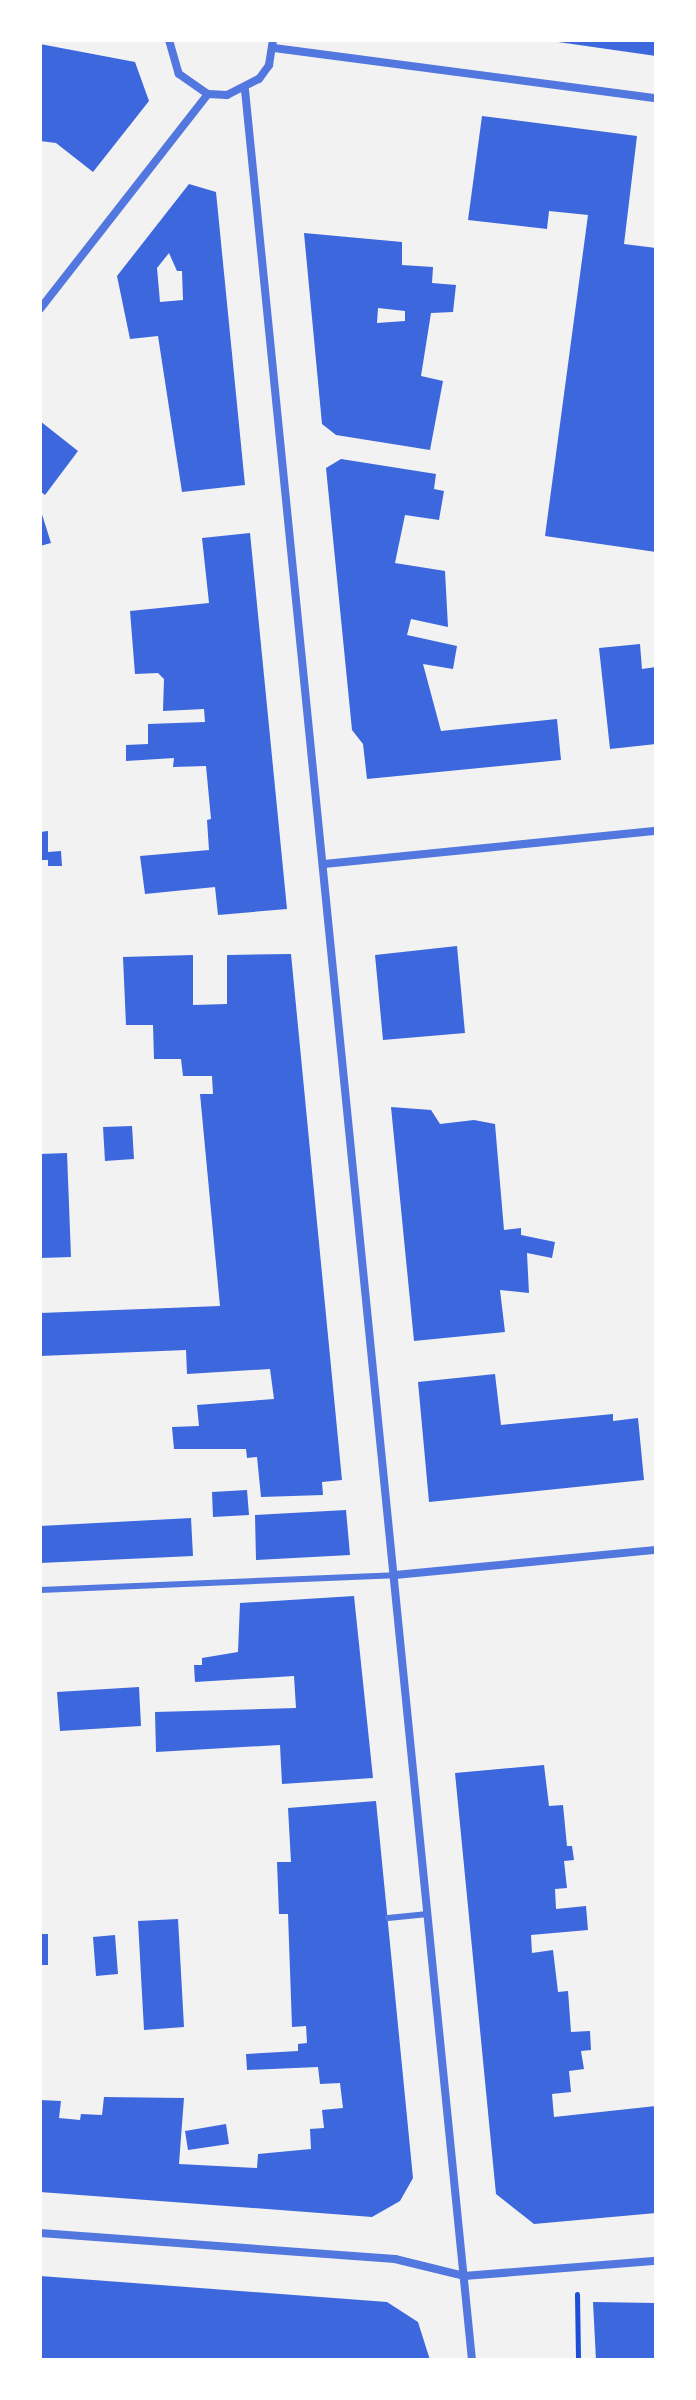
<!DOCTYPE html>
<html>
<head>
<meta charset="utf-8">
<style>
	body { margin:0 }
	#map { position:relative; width:696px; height:2400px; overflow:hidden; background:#f2f2f2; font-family:Cabin,sans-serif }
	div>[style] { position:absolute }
	.building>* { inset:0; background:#3d67dc }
	.path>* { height:5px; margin:-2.5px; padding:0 2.5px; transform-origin:2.5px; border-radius:2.5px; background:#1d4ed8 }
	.service>* { height:6px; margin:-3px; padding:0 3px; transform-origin:3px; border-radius:3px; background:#5277de }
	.minor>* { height:8px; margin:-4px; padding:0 4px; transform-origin:4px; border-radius:4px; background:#5277de }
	span { translate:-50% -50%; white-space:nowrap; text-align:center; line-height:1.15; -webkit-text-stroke:8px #fff; paint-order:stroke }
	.frame { position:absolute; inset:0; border:42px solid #fff; pointer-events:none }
</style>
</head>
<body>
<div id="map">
	<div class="building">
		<i style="clip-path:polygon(656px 40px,656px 56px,558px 42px,559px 40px)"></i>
		<i style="clip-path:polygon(40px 44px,135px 62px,149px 101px,93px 172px,56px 143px,40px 141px)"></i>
		<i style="clip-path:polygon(482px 116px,637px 136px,624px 244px,656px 248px,656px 552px,545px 536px,588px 215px,549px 211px,547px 229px,468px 220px)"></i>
		<i style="clip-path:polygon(evenodd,189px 184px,216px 192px,245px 485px,182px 492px,158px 336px,130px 339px,117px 276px,189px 184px,169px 253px,177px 271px,182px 271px,183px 300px,160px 302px,157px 268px,169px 253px)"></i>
		<i style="clip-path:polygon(evenodd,304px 233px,402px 242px,402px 265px,433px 267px,432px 283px,456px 285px,453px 312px,431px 313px,421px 376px,443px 381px,430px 450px,336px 435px,322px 424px,304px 233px,378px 308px,405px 311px,405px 321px,377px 323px,378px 308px)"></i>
		<i style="clip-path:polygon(40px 421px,78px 451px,45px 495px,40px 491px)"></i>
		<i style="clip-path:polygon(341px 459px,436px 474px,434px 489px,444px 491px,439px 520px,405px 515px,395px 563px,445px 571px,448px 627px,411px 619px,407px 635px,457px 646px,453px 669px,423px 664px,441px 731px,557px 719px,561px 760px,367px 779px,363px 744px,352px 730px,326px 468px)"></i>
		<i style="clip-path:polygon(40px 508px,51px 543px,40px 546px)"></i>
		<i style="clip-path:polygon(250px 533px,287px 909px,218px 915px,215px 887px,145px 894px,140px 856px,209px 850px,207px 820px,211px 819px,206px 766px,173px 767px,174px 758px,126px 761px,126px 745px,148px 744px,148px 724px,205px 722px,204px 709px,163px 711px,164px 679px,158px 673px,135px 674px,130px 611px,209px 603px,202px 538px)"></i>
		<i style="clip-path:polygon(640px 644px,642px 669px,656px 667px,656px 744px,610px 749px,599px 648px)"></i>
		<i style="clip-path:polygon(48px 831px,48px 852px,61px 851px,62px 866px,48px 866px,48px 860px,40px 860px,40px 832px)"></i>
		<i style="clip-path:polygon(457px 946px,465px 1033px,383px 1040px,375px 955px)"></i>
		<i style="clip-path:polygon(291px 954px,342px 1480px,322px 1482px,323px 1495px,261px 1497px,257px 1457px,247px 1458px,246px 1449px,174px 1449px,172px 1427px,199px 1426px,197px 1405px,274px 1399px,270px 1369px,187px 1374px,186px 1350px,40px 1356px,40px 1313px,220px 1306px,200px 1094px,213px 1094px,212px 1076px,183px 1076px,181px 1059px,154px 1059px,153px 1025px,126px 1025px,123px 957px,193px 955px,193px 1005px,227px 1004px,227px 955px)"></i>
		<i style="clip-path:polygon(391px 1107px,431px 1110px,440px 1124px,474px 1120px,495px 1124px,504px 1230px,521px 1228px,521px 1235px,555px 1242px,552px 1258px,527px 1253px,529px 1293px,500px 1290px,505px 1332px,414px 1341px)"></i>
		<i style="clip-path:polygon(132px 1126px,134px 1159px,105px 1161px,103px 1127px)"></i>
		<i style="clip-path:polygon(67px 1153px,71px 1257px,40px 1258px,40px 1154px)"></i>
		<i style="clip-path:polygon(495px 1374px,501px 1425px,613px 1414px,613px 1421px,638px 1418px,644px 1480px,429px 1502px,418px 1382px)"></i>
		<i style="clip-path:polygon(247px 1490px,249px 1515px,213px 1517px,212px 1492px)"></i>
		<i style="clip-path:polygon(346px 1510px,350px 1555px,256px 1560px,255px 1515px)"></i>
		<i style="clip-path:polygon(191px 1518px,193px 1556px,40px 1563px,40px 1526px)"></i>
		<i style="clip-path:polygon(354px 1596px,373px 1778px,282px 1784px,280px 1745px,156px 1752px,155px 1712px,296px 1708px,294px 1676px,195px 1682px,194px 1665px,202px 1665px,202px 1658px,238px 1652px,240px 1603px)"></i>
		<i style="clip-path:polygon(139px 1687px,141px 1726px,60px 1731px,57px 1692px)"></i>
		<i style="clip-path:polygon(544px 1765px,549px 1806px,563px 1805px,567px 1846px,572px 1846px,574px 1860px,564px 1861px,567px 1888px,555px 1889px,556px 1909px,586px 1906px,588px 1930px,531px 1935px,532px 1953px,553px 1950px,558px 1992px,568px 1991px,571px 2032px,590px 2031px,591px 2050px,581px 2051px,584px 2069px,569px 2071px,571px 2092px,552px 2094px,554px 2117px,656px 2106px,656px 2213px,534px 2224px,496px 2194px,455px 1773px)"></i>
		<i style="clip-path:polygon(376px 1801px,413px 2178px,400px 2201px,372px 2217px,40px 2192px,40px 2100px,61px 2101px,59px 2118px,80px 2120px,81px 2114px,102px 2115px,104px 2097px,184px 2098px,179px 2164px,257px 2168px,258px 2154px,311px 2149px,310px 2129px,324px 2128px,322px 2110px,343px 2108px,340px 2083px,320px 2084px,318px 2067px,247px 2070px,246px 2054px,298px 2051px,298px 2044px,307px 2043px,306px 2026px,292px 2027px,288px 1914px,279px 1914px,277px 1862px,291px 1862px,288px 1808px)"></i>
		<i style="clip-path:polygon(178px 1919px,184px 2027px,144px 2030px,138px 1921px)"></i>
		<i style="clip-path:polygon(40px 1934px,48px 1934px,48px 1965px,40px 1965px)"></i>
		<i style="clip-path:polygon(115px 1935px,118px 1974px,96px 1976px,93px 1937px)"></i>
		<i style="clip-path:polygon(226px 2124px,229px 2144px,188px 2150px,185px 2131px)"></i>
		<i style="clip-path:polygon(40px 2276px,387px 2302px,418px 2322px,430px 2360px,40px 2360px)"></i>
		<i style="clip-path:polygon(593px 2302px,656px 2303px,656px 2360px,596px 2360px)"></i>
	</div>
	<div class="path">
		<i style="left:577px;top:2294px;width:66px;rotate:89.1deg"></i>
	</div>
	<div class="service">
		<i style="left:40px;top:1590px;width:355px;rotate:-2.4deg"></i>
		<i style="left:388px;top:1918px;width:40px;rotate:-5.7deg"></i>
	</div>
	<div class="minor">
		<i style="left:169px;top:40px;width:35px;rotate:74deg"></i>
		<i style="left:179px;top:74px;width:35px;rotate:35deg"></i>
		<i style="left:208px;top:94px;width:19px;rotate:3deg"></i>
		<i style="left:227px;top:95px;width:36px;rotate:-27deg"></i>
		<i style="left:259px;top:79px;width:17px;rotate:-54deg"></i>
		<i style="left:269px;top:65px;width:25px;rotate:-81deg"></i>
		<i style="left:274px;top:48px;width:385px;rotate:7.5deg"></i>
		<i style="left:245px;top:90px;width:2281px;rotate:84.29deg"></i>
		<i style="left:40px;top:309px;width:273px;rotate:-52deg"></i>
		<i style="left:324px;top:864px;width:334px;rotate:-5.7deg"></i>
		<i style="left:395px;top:1575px;width:262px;rotate:-5.5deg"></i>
		<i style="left:40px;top:2233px;width:356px;rotate:4.2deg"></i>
		<i style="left:395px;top:2259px;width:71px;rotate:13.8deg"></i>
		<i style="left:464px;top:2276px;width:193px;rotate:-4.5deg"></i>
	</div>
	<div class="frame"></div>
</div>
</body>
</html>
